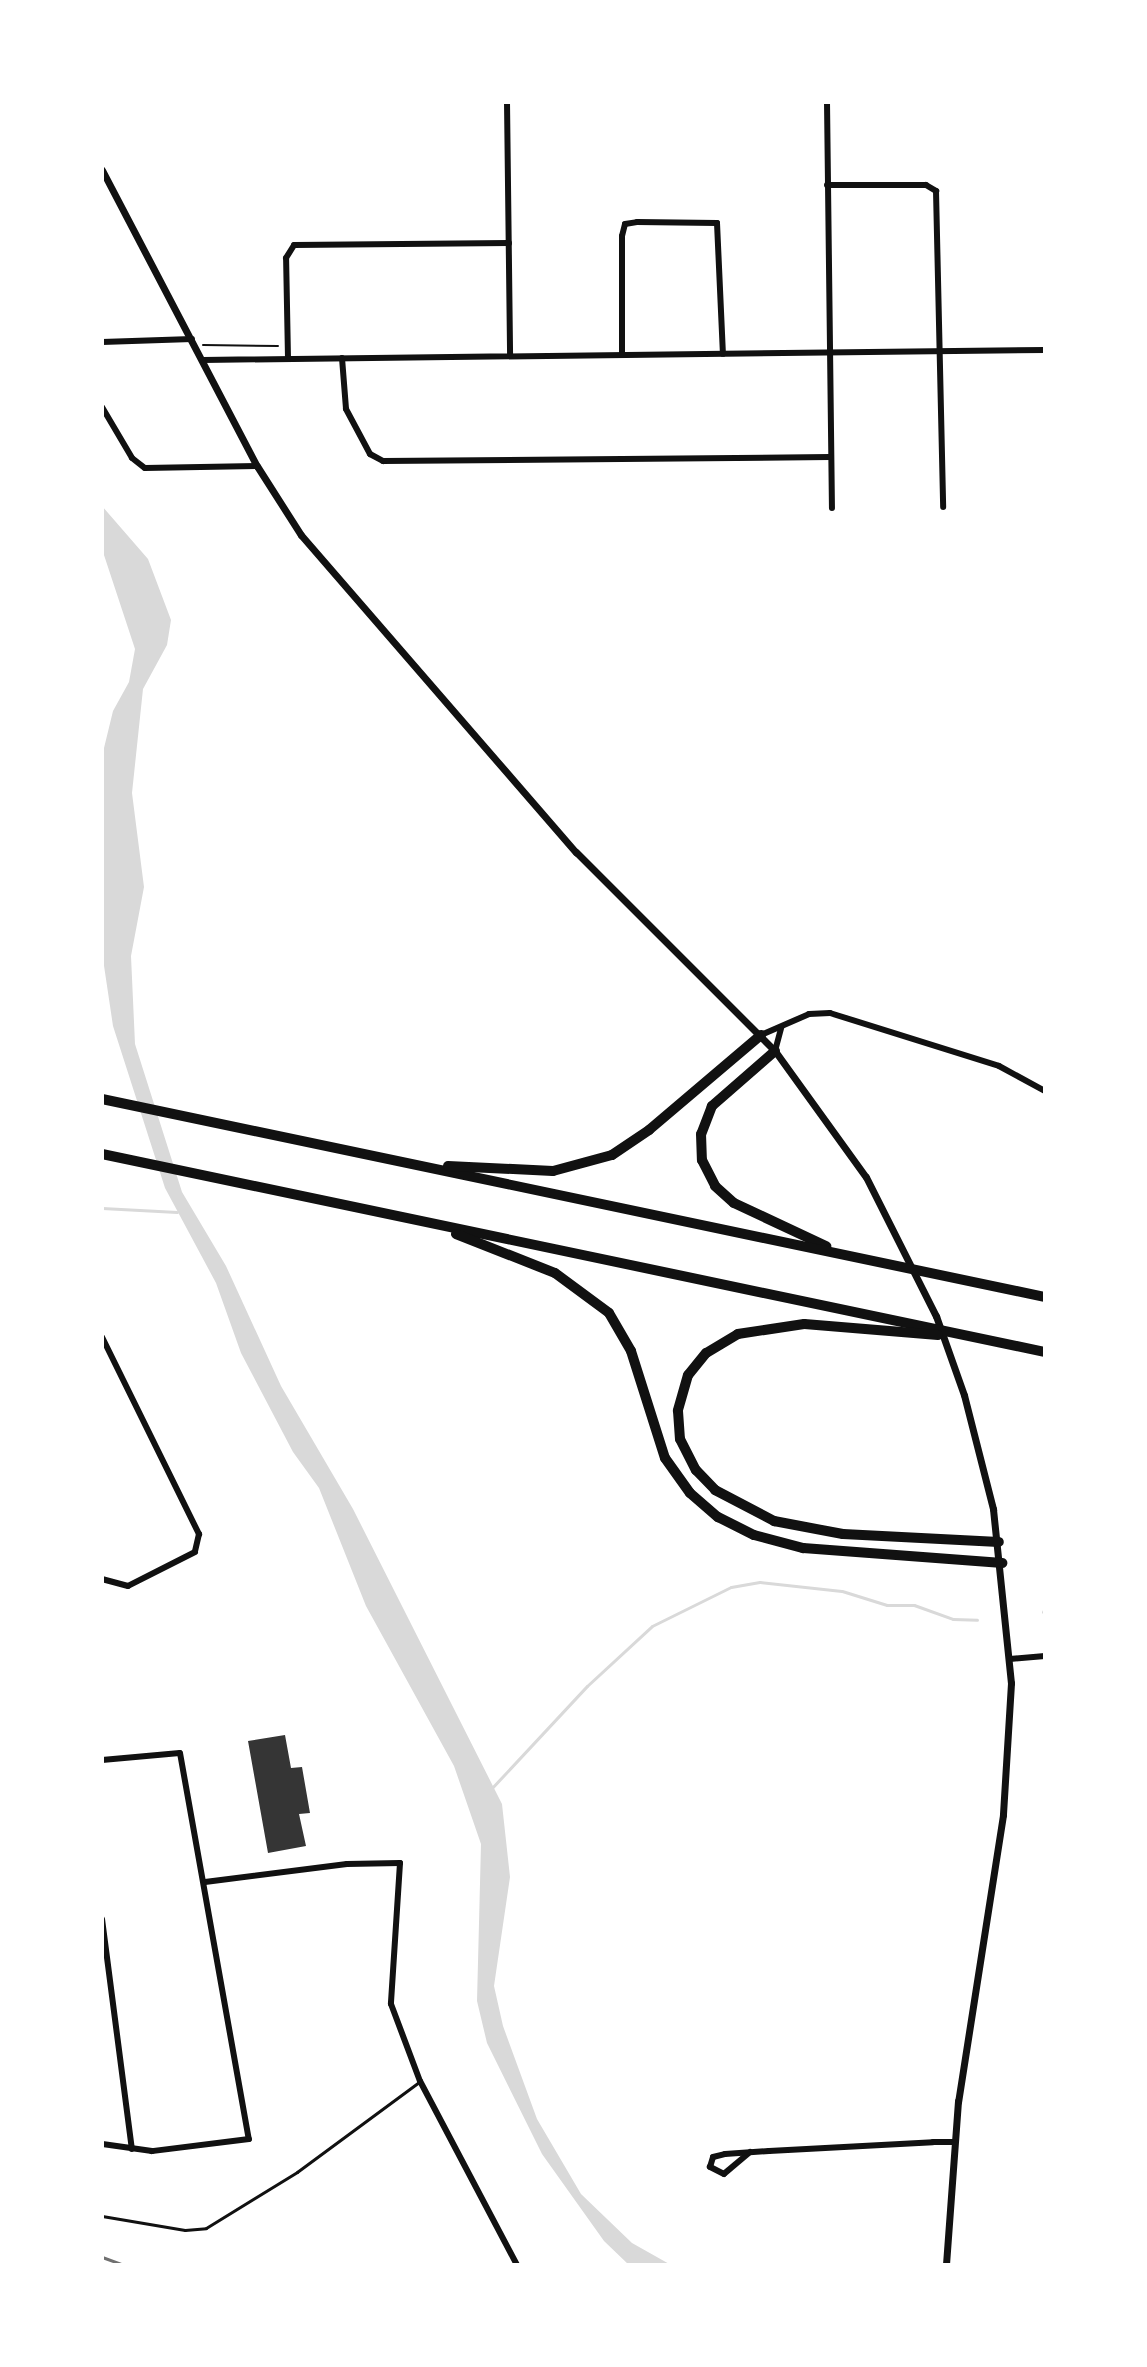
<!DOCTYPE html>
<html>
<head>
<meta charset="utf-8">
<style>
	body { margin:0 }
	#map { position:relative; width:1147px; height:2367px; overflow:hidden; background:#fff; font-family:"Exo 2",sans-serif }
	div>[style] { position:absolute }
	.water>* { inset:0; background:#d9d9d9 }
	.stream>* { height:3px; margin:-1.5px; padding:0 1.5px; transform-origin:1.5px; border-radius:1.5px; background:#d9d9d9 }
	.building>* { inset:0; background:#353535 }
	.path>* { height:2px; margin:-1px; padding:0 1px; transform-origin:1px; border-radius:1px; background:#111 }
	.service>* { height:3px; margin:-1.5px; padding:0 1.5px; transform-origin:1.5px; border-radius:1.5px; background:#111 }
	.minor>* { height:6px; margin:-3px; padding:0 3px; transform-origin:3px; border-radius:3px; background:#111 }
	.tertiary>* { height:7px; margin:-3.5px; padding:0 3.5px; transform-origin:3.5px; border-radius:3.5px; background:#111 }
	.motorway>* { height:10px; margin:-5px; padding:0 5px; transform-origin:5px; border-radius:5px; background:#111 }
	.rail>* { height:3px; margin:-1.5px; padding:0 1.5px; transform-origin:1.5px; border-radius:1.5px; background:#707070 }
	span { translate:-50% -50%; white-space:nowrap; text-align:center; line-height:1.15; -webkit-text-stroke:8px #fff; paint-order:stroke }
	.frame { position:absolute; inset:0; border:104px solid #fff; pointer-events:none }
</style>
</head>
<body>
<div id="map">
	<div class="water">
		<i style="clip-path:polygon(102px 506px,148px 559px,171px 620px,167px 645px,143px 689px,132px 793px,144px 887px,131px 956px,135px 1044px,182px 1192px,226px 1266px,281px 1386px,353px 1509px,502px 1804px,510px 1877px,494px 1986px,503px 2026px,537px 2119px,581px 2194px,632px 2243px,671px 2265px,629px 2265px,604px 2241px,542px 2154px,487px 2043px,477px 2001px,481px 1844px,454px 1766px,366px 1606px,319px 1488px,293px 1452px,241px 1353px,216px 1283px,165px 1188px,113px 1026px,103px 959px,104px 748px,113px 711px,129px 682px,135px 649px,102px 549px)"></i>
	</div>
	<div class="stream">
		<i style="left:102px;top:1208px;width:75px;rotate:3.1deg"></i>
		<i style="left:1043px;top:1612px;width:4px;rotate:-63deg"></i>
		<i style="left:490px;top:1790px;width:142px;rotate:-47deg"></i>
		<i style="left:587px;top:1686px;width:88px;rotate:-42.7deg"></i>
		<i style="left:652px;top:1626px;width:88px;rotate:-26.3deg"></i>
		<i style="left:731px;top:1587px;width:29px;rotate:-10deg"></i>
		<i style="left:760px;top:1582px;width:82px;rotate:6.3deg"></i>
		<i style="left:842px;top:1591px;width:47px;rotate:17.3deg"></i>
		<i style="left:887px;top:1605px;width:27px"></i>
		<i style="left:914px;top:1605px;width:41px;rotate:19.7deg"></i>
		<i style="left:953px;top:1619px;width:24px;rotate:2deg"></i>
	</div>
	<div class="building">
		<i style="clip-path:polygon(285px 1735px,291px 1768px,302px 1767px,310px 1813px,299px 1814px,306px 1846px,268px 1853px,248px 1741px)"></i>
	</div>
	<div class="path">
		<i style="left:203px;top:345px;width:75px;rotate:0.8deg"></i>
	</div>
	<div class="service">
		<i style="left:102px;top:2216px;width:84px;rotate:9.6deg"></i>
		<i style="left:185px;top:2230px;width:21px;rotate:-5deg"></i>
		<i style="left:206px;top:2228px;width:107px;rotate:-31.6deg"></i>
		<i style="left:297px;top:2172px;width:152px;rotate:-36.4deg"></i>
	</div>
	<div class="minor">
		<i style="left:507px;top:102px;width:254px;rotate:89.3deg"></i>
		<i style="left:827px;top:102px;width:406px;rotate:89.3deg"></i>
		<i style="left:827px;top:185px;width:99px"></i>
		<i style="left:926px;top:185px;width:12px;rotate:31deg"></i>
		<i style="left:936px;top:191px;width:316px;rotate:88.7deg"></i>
		<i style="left:102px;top:342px;width:90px;rotate:-1.9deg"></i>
		<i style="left:622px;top:355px;width:119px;rotate:-90deg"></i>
		<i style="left:622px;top:236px;width:12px;rotate:-76deg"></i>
		<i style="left:625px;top:224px;width:12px;rotate:-9deg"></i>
		<i style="left:637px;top:222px;width:80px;rotate:0.7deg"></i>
		<i style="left:717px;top:223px;width:131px;rotate:87.4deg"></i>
		<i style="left:288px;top:358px;width:100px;rotate:-91.1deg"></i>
		<i style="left:286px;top:258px;width:15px;rotate:-58deg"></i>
		<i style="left:294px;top:245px;width:215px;rotate:-0.5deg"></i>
		<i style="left:342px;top:358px;width:51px;rotate:85.5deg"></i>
		<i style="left:346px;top:409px;width:51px;rotate:61.9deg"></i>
		<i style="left:370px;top:454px;width:15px;rotate:28deg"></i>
		<i style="left:383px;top:461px;width:447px;rotate:-0.5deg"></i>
		<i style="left:203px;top:360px;width:842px;rotate:-0.68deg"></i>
		<i style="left:102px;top:407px;width:59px;rotate:59.5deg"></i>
		<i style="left:132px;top:458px;width:16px;rotate:38deg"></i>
		<i style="left:145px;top:468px;width:112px;rotate:-1deg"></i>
		<i style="left:761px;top:1035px;width:52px;rotate:-23.6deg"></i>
		<i style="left:809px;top:1014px;width:21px;rotate:-3deg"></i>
		<i style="left:830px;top:1013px;width:177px;rotate:17.4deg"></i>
		<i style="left:999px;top:1066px;width:52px;rotate:28.5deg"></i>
		<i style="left:775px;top:1051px;width:24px;rotate:-75deg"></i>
		<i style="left:102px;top:1337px;width:220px;rotate:63.8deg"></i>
		<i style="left:199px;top:1534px;width:18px;rotate:103deg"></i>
		<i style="left:195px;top:1552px;width:75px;rotate:153.1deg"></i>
		<i style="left:128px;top:1586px;width:27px;rotate:-165deg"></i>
		<i style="left:1010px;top:1659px;width:35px;rotate:-5deg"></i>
		<i style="left:102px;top:1760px;width:78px;rotate:-5.1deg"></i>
		<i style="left:180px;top:1753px;width:392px;rotate:79.9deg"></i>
		<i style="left:249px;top:2139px;width:98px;rotate:172.9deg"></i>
		<i style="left:152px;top:2151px;width:50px;rotate:-172deg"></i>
		<i style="left:205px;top:1882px;width:143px;rotate:-7.2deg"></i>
		<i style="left:347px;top:1864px;width:53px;rotate:-1.1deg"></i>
		<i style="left:400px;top:1863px;width:141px;rotate:93.7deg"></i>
		<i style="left:391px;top:2004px;width:82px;rotate:69.4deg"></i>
		<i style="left:420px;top:2081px;width:208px;rotate:62.2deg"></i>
		<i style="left:102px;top:1919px;width:232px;rotate:82.6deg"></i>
		<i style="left:750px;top:2152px;width:34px;rotate:140deg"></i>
		<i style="left:724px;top:2174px;width:16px;rotate:-153deg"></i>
		<i style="left:710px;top:2167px;width:10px;rotate:-73deg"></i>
		<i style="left:713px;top:2157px;width:12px;rotate:-14deg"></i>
		<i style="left:725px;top:2154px;width:44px;rotate:-3.9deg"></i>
		<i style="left:769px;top:2151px;width:164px;rotate:-3.1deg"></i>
		<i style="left:933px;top:2142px;width:21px"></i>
	</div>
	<div class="tertiary">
		<i style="left:102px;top:170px;width:334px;rotate:62.4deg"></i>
		<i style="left:257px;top:466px;width:82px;rotate:57.5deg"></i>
		<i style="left:301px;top:535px;width:420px;rotate:49.1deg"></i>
		<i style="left:576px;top:852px;width:281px;rotate:45deg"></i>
		<i style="left:775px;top:1051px;width:155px;rotate:54.2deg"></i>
		<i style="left:866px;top:1177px;width:156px;rotate:63.3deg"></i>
		<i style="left:936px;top:1316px;width:84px;rotate:70.5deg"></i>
		<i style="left:964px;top:1395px;width:118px;rotate:75.7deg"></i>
		<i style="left:993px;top:1509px;width:175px;rotate:84.1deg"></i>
		<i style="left:1011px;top:1683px;width:132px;rotate:93.5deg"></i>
		<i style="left:1003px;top:1815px;width:290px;rotate:98.9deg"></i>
		<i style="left:958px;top:2101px;width:164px;rotate:94.2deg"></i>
	</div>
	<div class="motorway">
		<i style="left:775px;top:1051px;width:84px;rotate:138.9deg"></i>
		<i style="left:712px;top:1106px;width:30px;rotate:111deg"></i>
		<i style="left:701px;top:1134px;width:26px;rotate:88deg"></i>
		<i style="left:702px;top:1160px;width:29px;rotate:63deg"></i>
		<i style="left:715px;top:1186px;width:25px;rotate:42deg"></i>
		<i style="left:734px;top:1203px;width:102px;rotate:25.1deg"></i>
		<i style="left:102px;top:1099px;width:964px;rotate:11.86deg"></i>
		<i style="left:102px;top:1154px;width:964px;rotate:11.86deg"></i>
		<i style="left:448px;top:1166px;width:105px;rotate:2.7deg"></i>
		<i style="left:553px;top:1171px;width:61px;rotate:-15.2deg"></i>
		<i style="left:612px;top:1155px;width:45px;rotate:-34deg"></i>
		<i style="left:649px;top:1130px;width:147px;rotate:-40.3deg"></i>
		<i style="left:456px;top:1234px;width:106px;rotate:21.5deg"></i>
		<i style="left:555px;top:1273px;width:67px;rotate:36.5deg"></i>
		<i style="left:609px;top:1313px;width:44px;rotate:59.9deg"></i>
		<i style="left:631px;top:1351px;width:112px;rotate:72.4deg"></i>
		<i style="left:665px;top:1458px;width:43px;rotate:54.5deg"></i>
		<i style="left:690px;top:1493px;width:37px;rotate:41deg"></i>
		<i style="left:718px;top:1517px;width:40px;rotate:26.6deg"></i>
		<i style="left:754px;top:1535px;width:51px;rotate:14.9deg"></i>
		<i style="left:803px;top:1548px;width:200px;rotate:4.3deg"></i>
		<i style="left:938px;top:1335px;width:134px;rotate:-175.3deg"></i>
		<i style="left:804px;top:1324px;width:67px;rotate:171.4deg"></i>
		<i style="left:738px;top:1334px;width:37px;rotate:149deg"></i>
		<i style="left:706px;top:1353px;width:28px;rotate:129deg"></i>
		<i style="left:688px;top:1375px;width:37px;rotate:106deg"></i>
		<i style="left:678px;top:1411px;width:28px;rotate:86deg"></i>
		<i style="left:680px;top:1439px;width:35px;rotate:63deg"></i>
		<i style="left:696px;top:1470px;width:28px;rotate:46deg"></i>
		<i style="left:715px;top:1490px;width:67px;rotate:27.7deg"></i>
		<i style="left:774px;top:1521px;width:70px;rotate:10.7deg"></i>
		<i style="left:843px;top:1534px;width:156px;rotate:2.9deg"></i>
	</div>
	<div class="rail">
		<i style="left:102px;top:2257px;width:23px;rotate:20deg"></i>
	</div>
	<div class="frame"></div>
</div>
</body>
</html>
